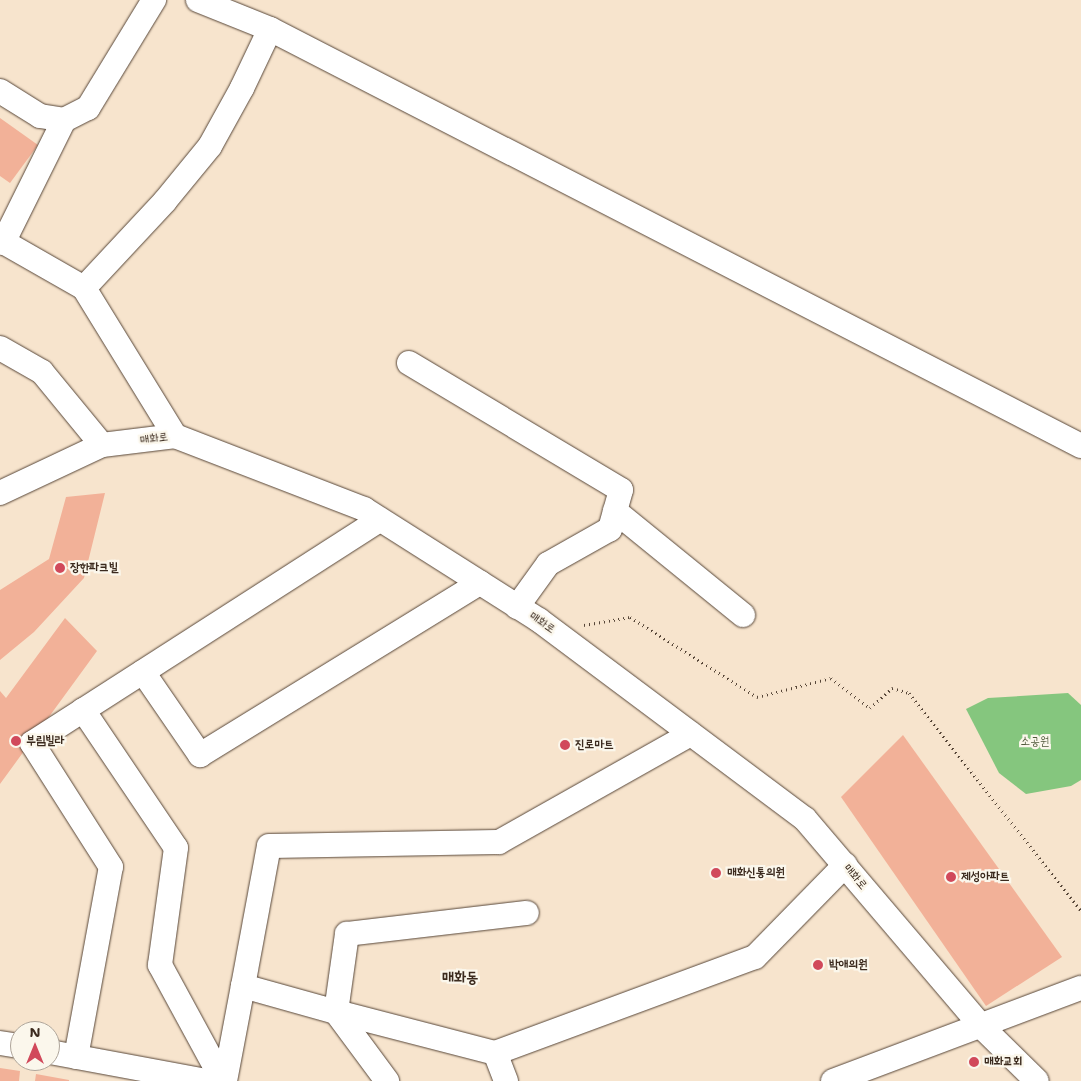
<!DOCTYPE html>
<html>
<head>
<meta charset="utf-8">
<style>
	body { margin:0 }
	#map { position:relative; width:1081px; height:1081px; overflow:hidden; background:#f7e4cd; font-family:"Shantell Sans","Poor Story",sans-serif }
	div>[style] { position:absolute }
	.green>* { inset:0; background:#85c67e }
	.building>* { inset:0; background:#f2b198 }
	.path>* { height:3px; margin-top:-1.5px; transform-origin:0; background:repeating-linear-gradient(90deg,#574638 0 1px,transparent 0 5px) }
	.roads { filter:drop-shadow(0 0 1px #574638) drop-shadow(0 0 1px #574638) }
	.minor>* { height:24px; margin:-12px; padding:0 12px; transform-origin:12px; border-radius:12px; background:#fff }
	.dots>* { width:14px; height:14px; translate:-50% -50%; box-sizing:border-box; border:2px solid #fbf7ec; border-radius:50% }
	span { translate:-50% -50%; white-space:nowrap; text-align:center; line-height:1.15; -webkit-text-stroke:4.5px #fbf7ec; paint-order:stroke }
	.street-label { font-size:12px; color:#3b2a1e }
	.poi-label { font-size:12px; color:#3b2a1e; font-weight:700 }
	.left { translate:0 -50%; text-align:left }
	.park-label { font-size:12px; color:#51593b }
	.quarter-label { font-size:15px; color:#3b2a1e; font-weight:700 }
	.north { position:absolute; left:10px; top:1021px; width:50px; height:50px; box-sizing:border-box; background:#fbf7ec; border:1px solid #aea59a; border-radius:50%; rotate:0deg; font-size:14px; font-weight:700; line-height:20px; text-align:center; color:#3b2a1e }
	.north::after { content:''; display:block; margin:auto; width:18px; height:22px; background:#d1495b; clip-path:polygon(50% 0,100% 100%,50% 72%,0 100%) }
</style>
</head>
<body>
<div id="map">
	<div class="green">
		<i style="clip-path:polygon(1068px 693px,1081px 705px,1081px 780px,1071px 786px,1026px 794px,999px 773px,966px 709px,988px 698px)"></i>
	</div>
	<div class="building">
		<i style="clip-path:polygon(0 118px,38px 145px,10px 183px,0 176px)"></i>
		<i style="clip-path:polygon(105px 493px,84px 578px,34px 632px,0 660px,0 590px,49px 559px,66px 497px)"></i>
		<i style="clip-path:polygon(65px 618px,97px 651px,0 784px,0 691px,6px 698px)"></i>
		<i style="clip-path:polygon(903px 735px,1062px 957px,986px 1006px,841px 797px)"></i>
		<i style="clip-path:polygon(0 1068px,20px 1071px,19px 1081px,0 1081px)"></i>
		<i style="clip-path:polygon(36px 1074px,69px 1080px,69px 1081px,35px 1081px)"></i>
	</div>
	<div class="path">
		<i style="left:584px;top:625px;width:47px;rotate:-9.9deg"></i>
		<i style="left:630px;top:617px;width:150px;rotate:32.2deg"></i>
		<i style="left:757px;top:697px;width:76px;rotate:-14.4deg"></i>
		<i style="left:831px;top:678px;width:49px;rotate:37.6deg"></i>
		<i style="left:870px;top:708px;width:30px;rotate:-42deg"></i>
		<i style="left:892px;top:688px;width:18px;rotate:16deg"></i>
		<i style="left:909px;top:693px;width:278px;rotate:51.7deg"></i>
	</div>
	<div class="roads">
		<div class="minor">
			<i style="left:198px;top:0;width:78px;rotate:21.9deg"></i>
			<i style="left:270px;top:29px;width:912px;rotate:27.21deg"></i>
			<i style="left:0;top:91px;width:47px;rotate:32deg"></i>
			<i style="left:40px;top:116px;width:24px;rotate:9deg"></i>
			<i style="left:64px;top:120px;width:27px;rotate:-27deg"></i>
			<i style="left:88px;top:108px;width:127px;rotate:-58.6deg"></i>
			<i style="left:0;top:240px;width:97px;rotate:29.7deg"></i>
			<i style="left:84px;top:288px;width:174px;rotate:58.4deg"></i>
			<i style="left:3px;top:243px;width:137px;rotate:-63.6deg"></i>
			<i style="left:84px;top:288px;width:119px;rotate:-47deg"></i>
			<i style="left:165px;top:201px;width:71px;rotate:-50.7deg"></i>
			<i style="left:210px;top:146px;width:66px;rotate:-61.1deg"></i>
			<i style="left:242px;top:88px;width:65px;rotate:-64.6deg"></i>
			<i style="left:0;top:348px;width:48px;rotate:29.7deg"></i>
			<i style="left:42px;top:372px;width:94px;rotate:50.6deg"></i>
			<i style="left:409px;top:363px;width:247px;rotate:30.9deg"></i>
			<i style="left:621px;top:490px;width:41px;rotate:105.8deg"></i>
			<i style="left:610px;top:529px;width:71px;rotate:150.6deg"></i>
			<i style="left:548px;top:564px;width:53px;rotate:125.8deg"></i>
			<i style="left:0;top:493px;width:113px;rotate:-25.2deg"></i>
			<i style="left:102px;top:445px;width:74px;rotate:-7deg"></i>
			<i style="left:175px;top:436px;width:203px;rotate:21.1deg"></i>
			<i style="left:364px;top:509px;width:207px;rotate:32.4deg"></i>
			<i style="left:539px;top:620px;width:332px;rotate:36.8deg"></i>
			<i style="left:805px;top:819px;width:272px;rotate:49.6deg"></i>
			<i style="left:981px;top:1026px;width:78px;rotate:44.5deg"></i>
			<i style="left:615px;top:511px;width:165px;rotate:39.1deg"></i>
			<i style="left:143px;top:672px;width:101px;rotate:55.5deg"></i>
			<i style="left:200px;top:755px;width:329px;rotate:-31.6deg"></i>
			<i style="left:83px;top:710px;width:166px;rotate:56deg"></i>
			<i style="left:176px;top:848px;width:118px;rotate:97.8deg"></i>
			<i style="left:160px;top:965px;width:132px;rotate:61.5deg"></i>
			<i style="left:243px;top:986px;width:142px;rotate:-79.5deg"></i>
			<i style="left:269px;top:846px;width:230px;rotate:-1deg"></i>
			<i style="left:499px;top:842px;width:220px;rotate:-29.4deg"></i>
			<i style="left:0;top:1043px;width:20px;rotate:9deg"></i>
			<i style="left:50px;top:1052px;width:159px;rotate:10.5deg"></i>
			<i style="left:495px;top:1053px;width:277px;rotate:-20.3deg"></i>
			<i style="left:755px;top:957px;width:129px;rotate:-45.6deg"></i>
			<i style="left:76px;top:1057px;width:193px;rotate:-79.6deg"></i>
			<i style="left:111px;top:867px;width:147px;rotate:-122.5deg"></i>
			<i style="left:32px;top:743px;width:413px;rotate:-32.7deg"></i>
			<i style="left:225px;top:1081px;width:97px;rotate:-79.3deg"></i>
			<i style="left:243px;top:986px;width:97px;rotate:15.6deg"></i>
			<i style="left:336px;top:1012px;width:86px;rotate:53.5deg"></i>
			<i style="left:506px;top:1081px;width:30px;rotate:-111deg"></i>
			<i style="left:495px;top:1053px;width:164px;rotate:-165.5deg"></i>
			<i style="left:336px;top:1012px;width:79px;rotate:-82deg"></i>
			<i style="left:347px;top:934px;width:181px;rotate:-6.7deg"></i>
			<i style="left:833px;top:1081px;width:265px;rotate:-20.6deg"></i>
		</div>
	</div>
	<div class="dots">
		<i style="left:60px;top:568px;background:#d1495b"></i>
		<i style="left:16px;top:741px;background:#d1495b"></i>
		<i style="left:565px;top:745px;background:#d1495b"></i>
		<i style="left:716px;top:873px;background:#d1495b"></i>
		<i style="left:951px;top:877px;background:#d1495b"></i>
		<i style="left:818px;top:965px;background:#d1495b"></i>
		<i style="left:974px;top:1062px;background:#d1495b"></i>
	</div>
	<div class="street-label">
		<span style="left:154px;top:439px;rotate:-7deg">매화로</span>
		<span style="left:542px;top:623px;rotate:35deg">매화로</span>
		<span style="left:855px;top:877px;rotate:50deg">매화로</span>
	</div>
	<div class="poi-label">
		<span class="left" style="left:70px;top:568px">장한파크빌</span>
		<span class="left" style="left:26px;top:741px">부림빌라</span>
		<span class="left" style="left:575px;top:745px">진로마트</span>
		<span class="left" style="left:727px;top:873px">매화신통의원</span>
		<span class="left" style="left:961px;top:877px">제성아파트</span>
		<span class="left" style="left:829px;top:965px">박애의원</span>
		<span class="left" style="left:984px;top:1062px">매화교회</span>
	</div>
	<div class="park-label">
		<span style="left:1035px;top:742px">소공원</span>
	</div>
	<div class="quarter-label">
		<span style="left:460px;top:978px">매화동</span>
	</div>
	<div class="north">N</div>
</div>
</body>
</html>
